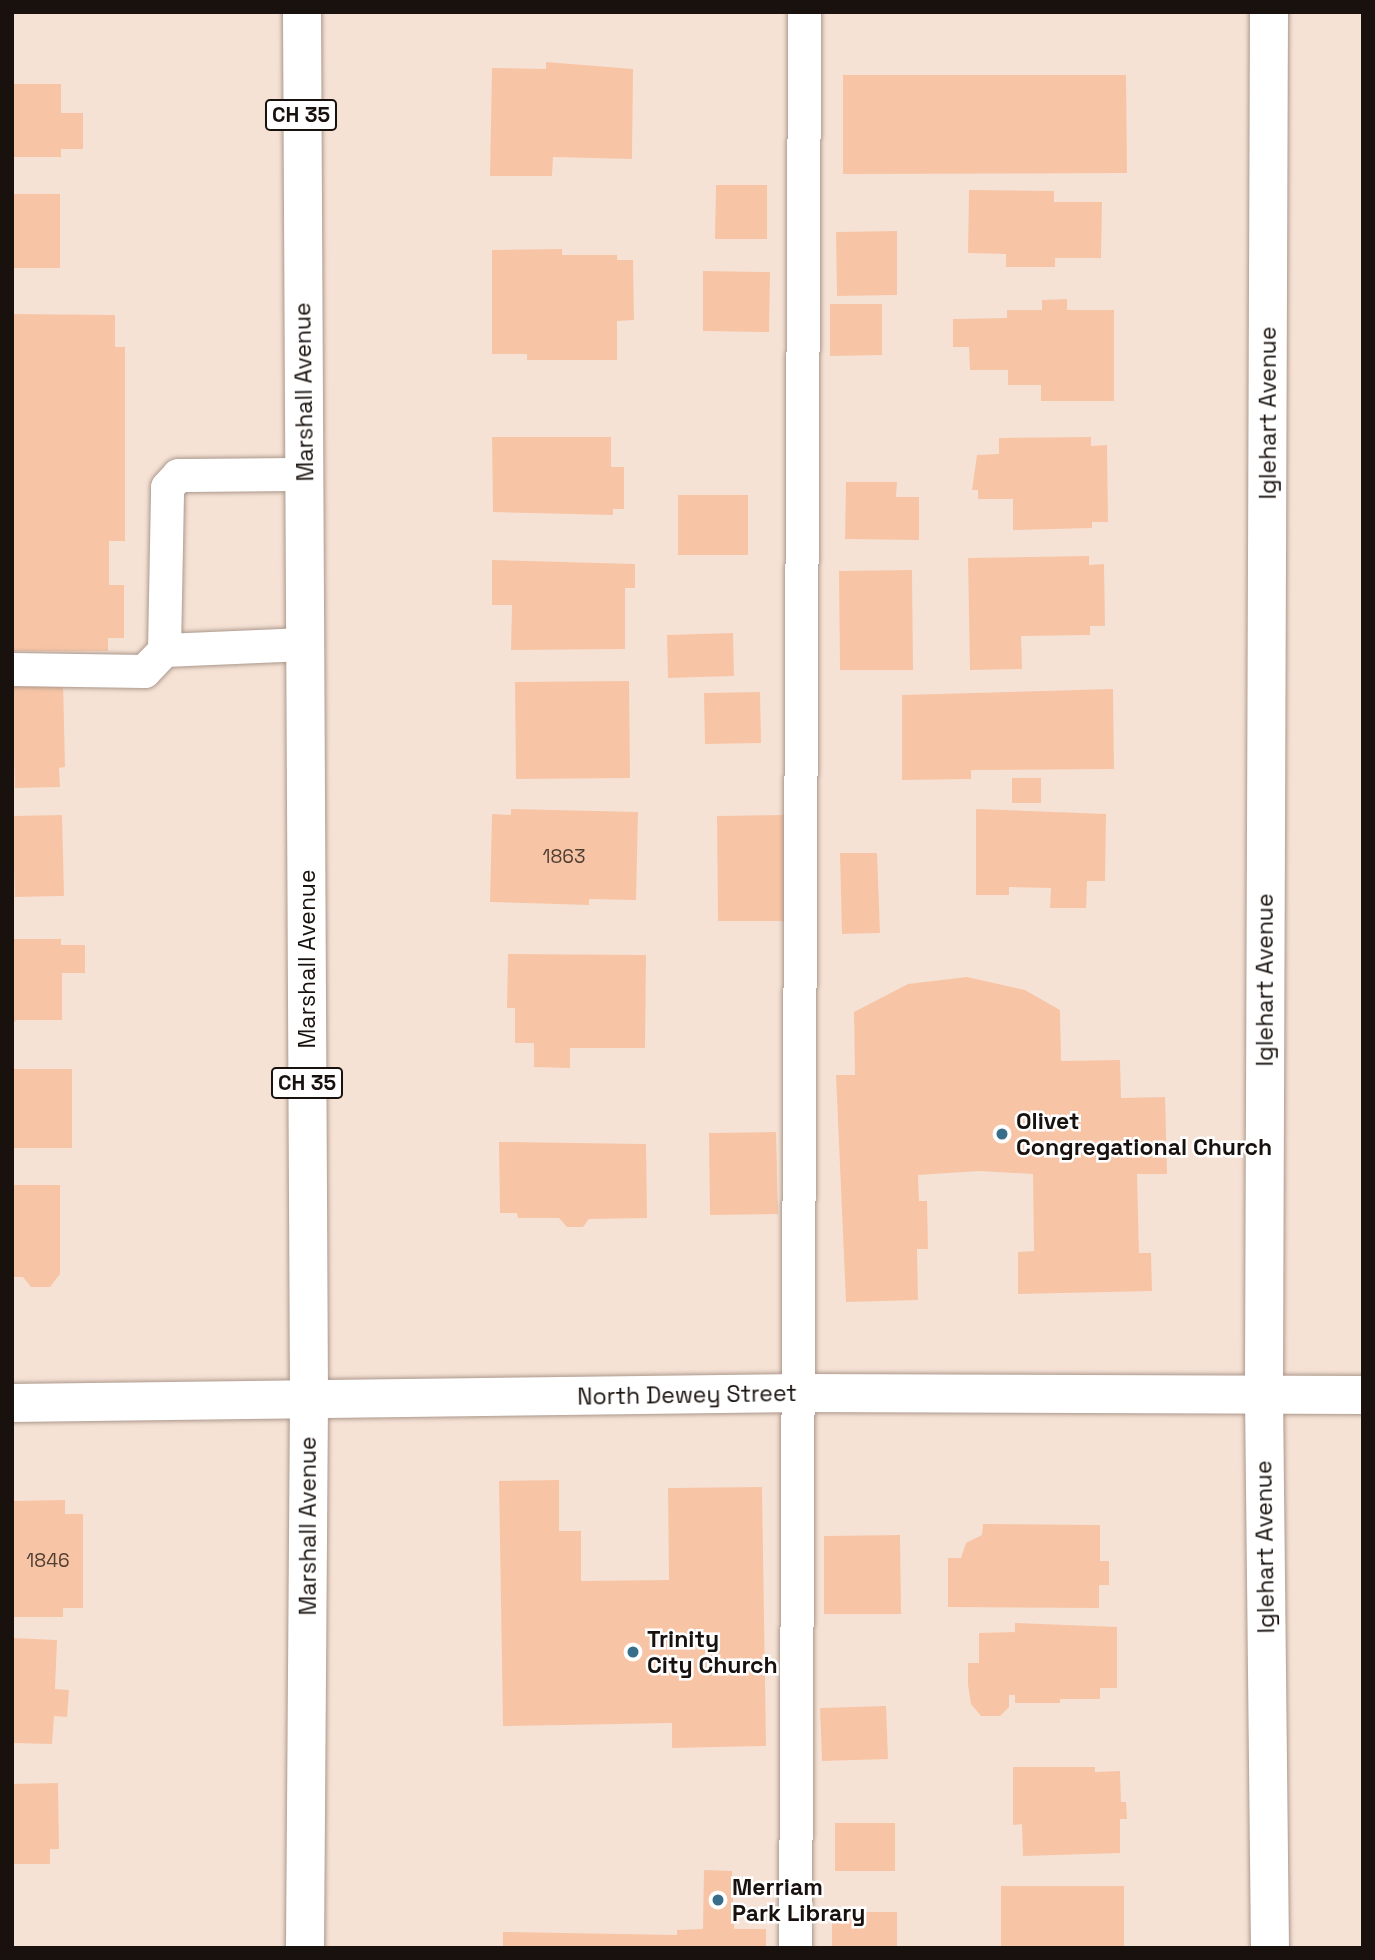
<!DOCTYPE html>
<html>
<head>
<meta charset="utf-8">
<style>
	body { margin:0 }
	#map { position:relative; width:1375px; height:1960px; overflow:hidden; background:#f6e2d5; font-family:"Space Grotesk",sans-serif }
	div>[style] { position:absolute }
	.building>* { inset:0; background:#f7c5a6 }
	.roads { filter:drop-shadow(0 0 2px #ab988c) drop-shadow(0 0 2px #ab988c) }
	.service>* { height:33px; margin:-16.5px; padding:0 16.5px; transform-origin:16.5px; border-radius:16.5px; background:#fff }
	.minor>* { height:38px; margin:-19px; padding:0 19px; transform-origin:19px; border-radius:19px; background:#fff }
	.primary>* { height:38px; margin:-19px; padding:0 19px; transform-origin:19px; border-radius:19px; background:#fff }
	.dots>* { width:19px; height:19px; translate:-50% -50%; box-sizing:border-box; border:4px solid #fff; border-radius:50% }
	span { translate:-50% -50%; white-space:nowrap; text-align:center; line-height:1.15; -webkit-text-stroke:5px #fff; paint-order:stroke }
	.number-label { font-size:19px; color:#503e33 }
	.number-label span { -webkit-text-stroke-width:0 }
	.shield-label span { padding:2px 5px; background:#fff; border:2px solid; border-radius:5px; -webkit-text-stroke-width:0 }
	.shield-label { font-size:21px; color:#18110d; font-weight:700 }
	.street-label { font-size:23px; color:#18110d }
	.poi-label { font-size:23px; color:#18110d; font-weight:700 }
	.left { translate:0 -50%; text-align:left }
	.frame { position:absolute; inset:0; border:14px solid #18110d; pointer-events:none }
</style>
</head>
<body>
<div id="map">
	<div class="building">
		<i style="clip-path:polygon(546px 62px,633px 69px,632px 159px,553px 157px,552px 176px,490px 176px,492px 68px,546px 69px)"></i>
		<i style="clip-path:polygon(843px 75px,1126px 75px,1127px 173px,843px 174px)"></i>
		<i style="clip-path:polygon(12px 84px,61px 84px,61px 113px,83px 113px,83px 149px,61px 149px,61px 157px,12px 157px)"></i>
		<i style="clip-path:polygon(716px 185px,767px 185px,767px 239px,715px 239px)"></i>
		<i style="clip-path:polygon(969px 190px,1054px 191px,1054px 202px,1102px 202px,1101px 258px,1055px 258px,1055px 267px,1006px 267px,1006px 254px,968px 253px)"></i>
		<i style="clip-path:polygon(12px 194px,60px 194px,60px 268px,12px 268px)"></i>
		<i style="clip-path:polygon(897px 231px,897px 295px,837px 296px,836px 232px)"></i>
		<i style="clip-path:polygon(562px 249px,562px 255px,617px 255px,617px 260px,633px 260px,634px 320px,617px 321px,617px 360px,527px 360px,527px 354px,492px 354px,492px 250px)"></i>
		<i style="clip-path:polygon(703px 271px,770px 272px,769px 332px,703px 331px)"></i>
		<i style="clip-path:polygon(1067px 299px,1067px 310px,1114px 310px,1114px 401px,1041px 401px,1041px 385px,1008px 385px,1008px 370px,970px 370px,969px 347px,953px 347px,953px 319px,1007px 318px,1007px 310px,1042px 310px,1042px 300px)"></i>
		<i style="clip-path:polygon(830px 304px,882px 304px,882px 355px,830px 356px)"></i>
		<i style="clip-path:polygon(12px 314px,115px 315px,115px 347px,125px 347px,125px 541px,109px 541px,109px 585px,124px 585px,124px 638px,108px 638px,108px 651px,12px 651px)"></i>
		<i style="clip-path:polygon(492px 437px,611px 437px,611px 467px,624px 467px,624px 509px,613px 509px,613px 515px,493px 512px)"></i>
		<i style="clip-path:polygon(1091px 437px,1091px 446px,1107px 445px,1108px 522px,1092px 522px,1092px 528px,1013px 530px,1013px 499px,978px 499px,978px 490px,972px 490px,977px 455px,999px 454px,999px 438px)"></i>
		<i style="clip-path:polygon(846px 482px,897px 482px,896px 497px,919px 497px,919px 540px,845px 539px)"></i>
		<i style="clip-path:polygon(678px 495px,748px 495px,748px 555px,678px 555px)"></i>
		<i style="clip-path:polygon(1089px 556px,1089px 565px,1104px 564px,1105px 626px,1090px 626px,1090px 635px,1021px 636px,1022px 669px,970px 670px,968px 558px)"></i>
		<i style="clip-path:polygon(492px 560px,635px 564px,635px 588px,625px 588px,625px 649px,511px 650px,512px 605px,492px 605px)"></i>
		<i style="clip-path:polygon(912px 570px,913px 670px,840px 670px,839px 571px)"></i>
		<i style="clip-path:polygon(733px 633px,734px 676px,668px 678px,667px 635px)"></i>
		<i style="clip-path:polygon(63px 680px,65px 767px,59px 768px,60px 787px,15px 788px,12px 682px)"></i>
		<i style="clip-path:polygon(629px 681px,630px 778px,516px 779px,515px 682px)"></i>
		<i style="clip-path:polygon(1113px 689px,1114px 769px,971px 770px,971px 779px,902px 780px,902px 695px)"></i>
		<i style="clip-path:polygon(760px 692px,761px 743px,705px 744px,704px 693px)"></i>
		<i style="clip-path:polygon(1012px 778px,1041px 778px,1041px 803px,1012px 803px)"></i>
		<i style="clip-path:polygon(511px 809px,638px 812px,636px 900px,589px 899px,589px 905px,490px 902px,492px 814px,511px 815px)"></i>
		<i style="clip-path:polygon(976px 809px,1106px 814px,1105px 881px,1087px 881px,1086px 908px,1050px 908px,1051px 888px,1009px 887px,1009px 895px,976px 895px)"></i>
		<i style="clip-path:polygon(62px 815px,64px 896px,15px 897px,12px 816px)"></i>
		<i style="clip-path:polygon(784px 815px,785px 921px,718px 921px,717px 816px)"></i>
		<i style="clip-path:polygon(840px 853px,877px 853px,880px 933px,842px 934px)"></i>
		<i style="clip-path:polygon(12px 939px,61px 939px,61px 945px,85px 945px,85px 973px,62px 973px,62px 1020px,16px 1020px,12px 1024px)"></i>
		<i style="clip-path:polygon(508px 954px,646px 955px,645px 1048px,570px 1048px,570px 1068px,534px 1067px,534px 1043px,515px 1043px,515px 1008px,507px 1008px)"></i>
		<i style="clip-path:polygon(967px 977px,1025px 990px,1060px 1010px,1061px 1061px,1120px 1060px,1121px 1098px,1165px 1097px,1167px 1174px,1137px 1174px,1139px 1253px,1151px 1253px,1152px 1291px,1018px 1294px,1018px 1252px,1034px 1251px,1033px 1174px,979px 1171px,918px 1175px,919px 1201px,927px 1201px,928px 1249px,917px 1249px,918px 1300px,846px 1302px,836px 1075px,855px 1075px,854px 1012px,908px 984px)"></i>
		<i style="clip-path:polygon(12px 1069px,72px 1069px,72px 1148px,12px 1148px)"></i>
		<i style="clip-path:polygon(776px 1132px,778px 1214px,710px 1215px,709px 1133px)"></i>
		<i style="clip-path:polygon(499px 1142px,646px 1144px,647px 1218px,589px 1219px,583px 1227px,567px 1227px,559px 1218px,518px 1218px,517px 1213px,500px 1213px)"></i>
		<i style="clip-path:polygon(12px 1185px,60px 1185px,60px 1274px,50px 1287px,31px 1287px,23px 1277px,12px 1277px)"></i>
		<i style="clip-path:polygon(559px 1480px,559px 1531px,581px 1531px,581px 1581px,669px 1580px,668px 1488px,762px 1487px,766px 1746px,672px 1748px,672px 1723px,503px 1726px,499px 1481px)"></i>
		<i style="clip-path:polygon(65px 1500px,65px 1514px,83px 1514px,83px 1608px,63px 1608px,63px 1617px,12px 1617px,12px 1501px)"></i>
		<i style="clip-path:polygon(983px 1524px,1100px 1525px,1100px 1561px,1109px 1561px,1109px 1585px,1099px 1585px,1099px 1608px,948px 1607px,948px 1558px,961px 1558px,966px 1543px,982px 1535px)"></i>
		<i style="clip-path:polygon(900px 1535px,901px 1614px,824px 1614px,824px 1536px)"></i>
		<i style="clip-path:polygon(1015px 1623px,1117px 1627px,1117px 1688px,1100px 1688px,1100px 1699px,1060px 1699px,1060px 1703px,1015px 1703px,1015px 1695px,1009px 1695px,1009px 1707px,1000px 1716px,981px 1716px,971px 1704px,968px 1685px,968px 1663px,979px 1663px,979px 1633px,1015px 1632px)"></i>
		<i style="clip-path:polygon(12px 1638px,57px 1640px,55px 1689px,69px 1690px,67px 1717px,54px 1716px,52px 1744px,12px 1743px)"></i>
		<i style="clip-path:polygon(886px 1706px,888px 1759px,822px 1761px,820px 1708px)"></i>
		<i style="clip-path:polygon(1013px 1767px,1095px 1767px,1095px 1772px,1120px 1771px,1121px 1802px,1126px 1802px,1127px 1819px,1120px 1819px,1120px 1853px,1023px 1856px,1022px 1824px,1013px 1825px)"></i>
		<i style="clip-path:polygon(58px 1783px,59px 1849px,50px 1849px,50px 1864px,12px 1864px,12px 1784px)"></i>
		<i style="clip-path:polygon(835px 1823px,895px 1823px,895px 1871px,835px 1871px)"></i>
		<i style="clip-path:polygon(704px 1870px,732px 1871px,734px 1929px,766px 1929px,766px 1948px,503px 1948px,503px 1932px,677px 1935px,677px 1930px,703px 1929px)"></i>
		<i style="clip-path:polygon(1001px 1886px,1124px 1886px,1124px 1948px,1001px 1948px)"></i>
		<i style="clip-path:polygon(832px 1912px,897px 1912px,897px 1948px,832px 1948px)"></i>
	</div>
	<div class="roads">
		<div class="service">
			<i style="left:164px;top:650px;width:163px;rotate:-88.9deg"></i>
			<i style="left:167px;top:487px;width:16px;rotate:-47deg"></i>
			<i style="left:178px;top:475px;width:126px;rotate:-0.5deg"></i>
			<i style="left:12px;top:669px;width:132px;rotate:0.9deg"></i>
			<i style="left:144px;top:671px;width:29px;rotate:-46deg"></i>
			<i style="left:164px;top:650px;width:141px;rotate:-2.4deg"></i>
			<i style="left:795px;top:1948px;width:1936px;rotate:-89.73deg"></i>
		</div>
		<div class="minor">
			<i style="left:1269px;top:12px;width:1383px;rotate:90.21deg"></i>
			<i style="left:1264px;top:1395px;width:553px;rotate:89.38deg"></i>
			<i style="left:12px;top:1403px;width:789px;rotate:-0.73deg"></i>
			<i style="left:801px;top:1393px;width:562px;rotate:0.2deg"></i>
		</div>
		<div class="primary">
			<i style="left:302px;top:12px;width:1389px;rotate:89.71deg"></i>
			<i style="left:309px;top:1401px;width:547px;rotate:90.42deg"></i>
		</div>
	</div>
	<div class="dots">
		<i style="left:1002px;top:1134px;background:#396e8a"></i>
		<i style="left:633px;top:1652px;background:#396e8a"></i>
		<i style="left:718px;top:1900px;background:#396e8a"></i>
	</div>
	<div class="number-label">
		<span style="left:564px;top:857px">1863</span>
		<span style="left:48px;top:1561px">1846</span>
	</div>
	<div class="shield-label">
		<span style="left:301px;top:115px">CH 35</span>
		<span style="left:307px;top:1083px">CH 35</span>
	</div>
	<div class="street-label">
		<span style="left:304px;top:392px;rotate:-91deg">Marshall Avenue</span>
		<span style="left:1268px;top:413px;rotate:-90deg">Iglehart Avenue</span>
		<span style="left:307px;top:959px;rotate:-90deg">Marshall Avenue</span>
		<span style="left:1265px;top:980px;rotate:-90deg">Iglehart Avenue</span>
		<span style="left:687px;top:1395px;rotate:-1deg">North Dewey Street</span>
		<span style="left:308px;top:1526px;rotate:-90deg">Marshall Avenue</span>
		<span style="left:1265px;top:1547px;rotate:-91deg">Iglehart Avenue</span>
	</div>
	<div class="poi-label">
		<span class="left" style="left:1016px;top:1134px">Olivet<br>Congregational Church</span>
		<span class="left" style="left:647px;top:1652px">Trinity<br>City Church</span>
		<span class="left" style="left:732px;top:1900px">Merriam<br>Park Library</span>
	</div>
	<div class="frame"></div>
</div>
</body>
</html>
